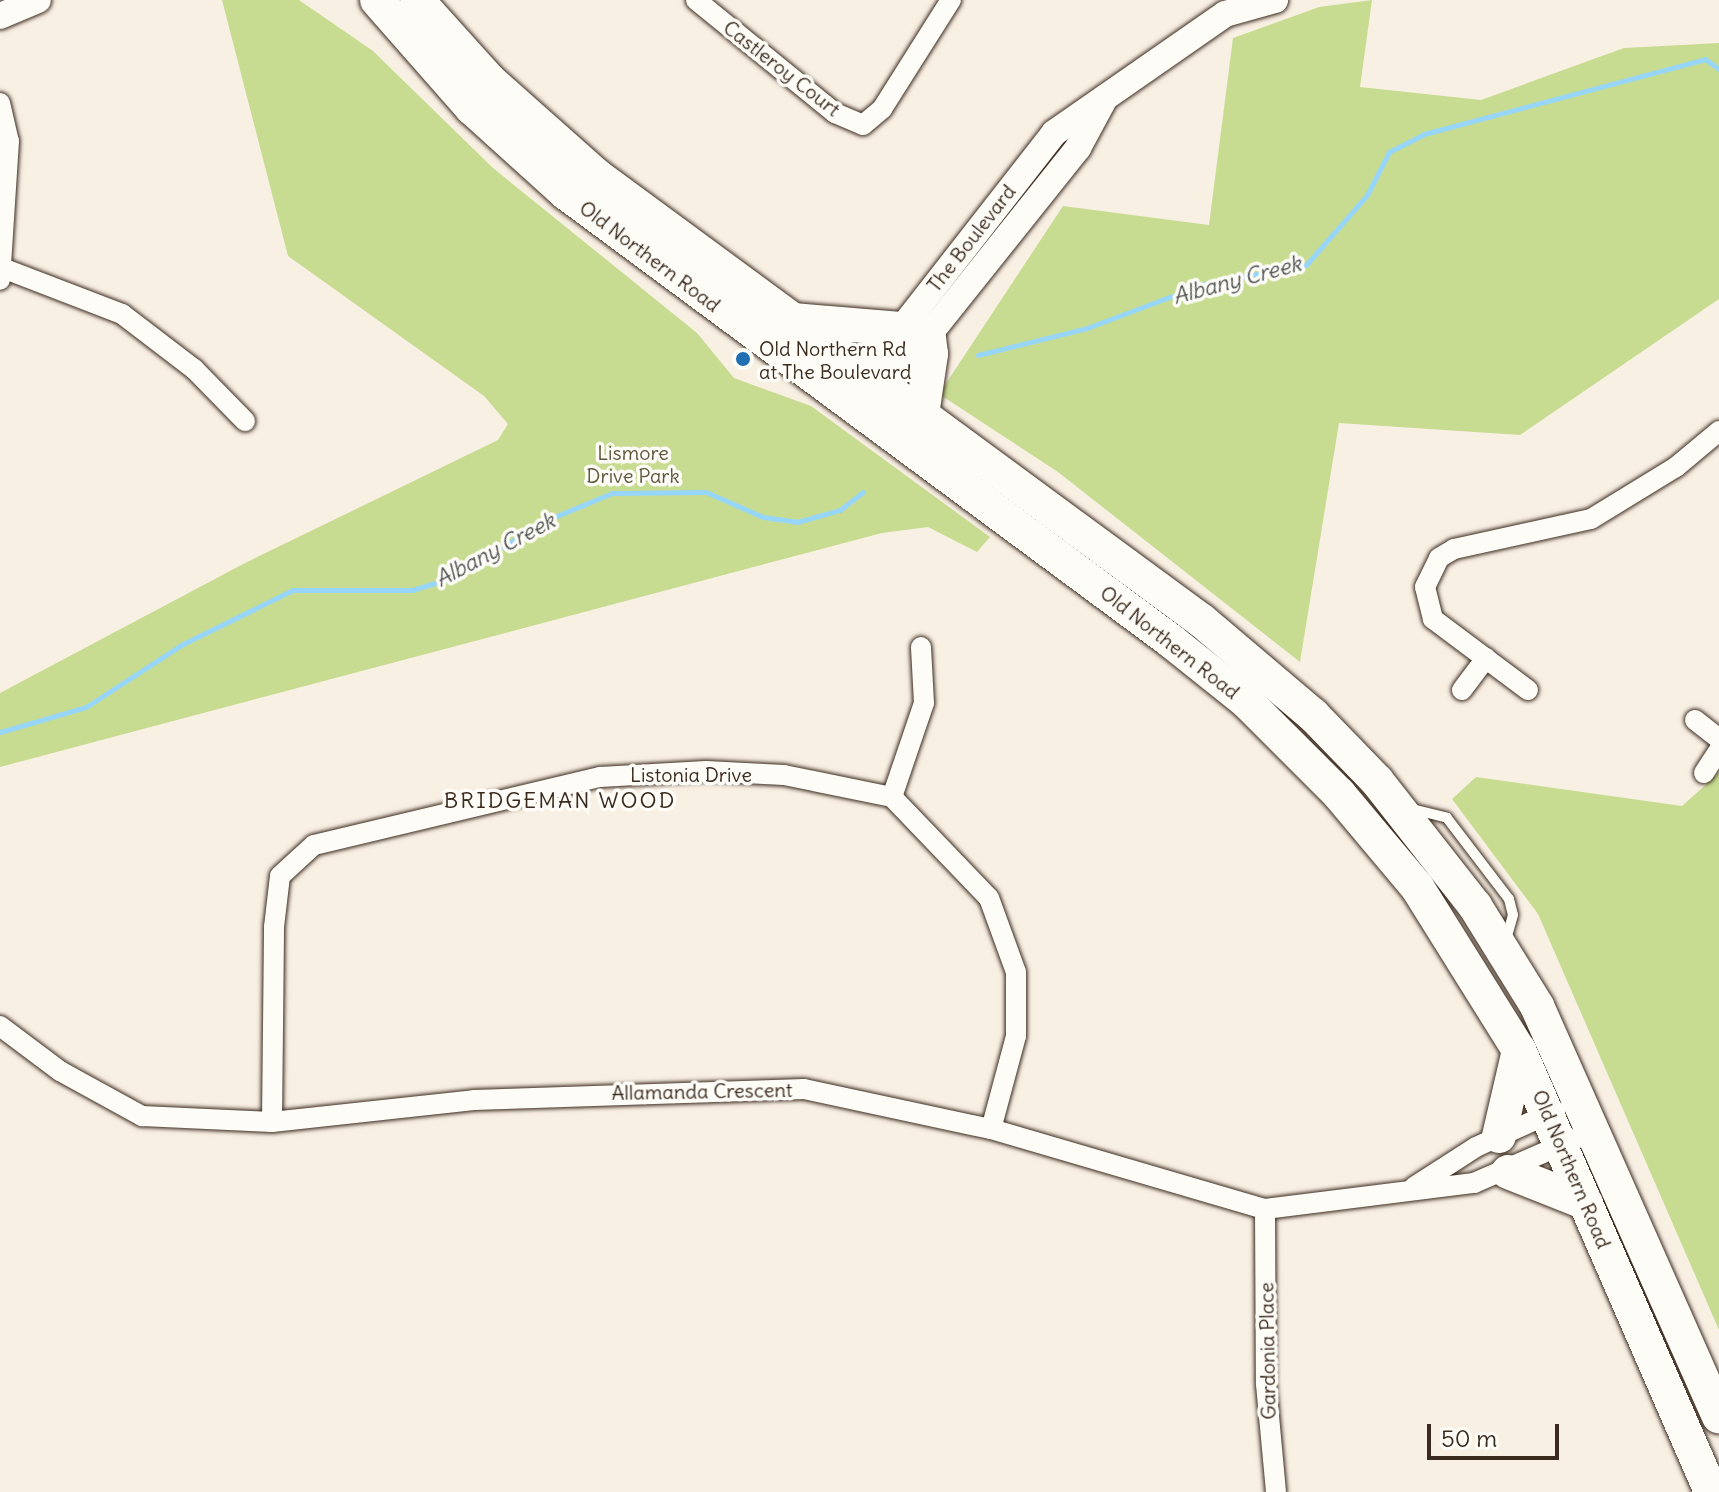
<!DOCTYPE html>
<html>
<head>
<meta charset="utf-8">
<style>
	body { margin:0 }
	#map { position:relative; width:1719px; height:1492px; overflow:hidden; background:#f9f0e4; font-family:Delius,sans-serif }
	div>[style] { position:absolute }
	.green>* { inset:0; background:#c7dc91 }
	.stream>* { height:5px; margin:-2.5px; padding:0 2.5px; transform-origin:2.5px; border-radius:2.5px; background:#98d6f9 }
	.roads { filter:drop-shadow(0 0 2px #3b2a1e) drop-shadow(0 0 2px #3b2a1e) }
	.service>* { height:10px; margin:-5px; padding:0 5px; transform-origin:5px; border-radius:5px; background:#fdfcf7 }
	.minor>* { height:20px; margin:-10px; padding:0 10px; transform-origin:10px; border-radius:10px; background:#fdfcf7 }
	.tertiary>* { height:26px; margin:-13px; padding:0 13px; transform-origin:13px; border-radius:13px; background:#fdfcf7 }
	.trunk>* { height:34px; margin:-17px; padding:0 17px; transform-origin:17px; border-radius:17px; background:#fdfcf7 }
	.dots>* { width:22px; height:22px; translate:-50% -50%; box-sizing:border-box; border:4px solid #fdfcf7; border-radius:50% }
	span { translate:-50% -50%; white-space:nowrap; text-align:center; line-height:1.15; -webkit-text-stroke:7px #fdfcf7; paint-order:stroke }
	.street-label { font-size:20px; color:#3b2a1e }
	.poi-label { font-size:20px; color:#3b2a1e }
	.left { translate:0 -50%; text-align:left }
	.park-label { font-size:20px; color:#5e563b }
	.water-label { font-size:22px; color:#525555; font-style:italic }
	.neighbourhood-label { font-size:22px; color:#3b2a1e; letter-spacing:2px }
	.scale { position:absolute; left:1427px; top:1424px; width:132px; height:36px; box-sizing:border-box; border:4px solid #3b2a1e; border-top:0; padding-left:10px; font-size:24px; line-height:28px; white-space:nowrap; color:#3b2a1e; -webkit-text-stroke:6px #fdfcf7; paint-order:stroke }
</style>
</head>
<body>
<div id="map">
	<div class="green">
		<i style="clip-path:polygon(222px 0,299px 0,373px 51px,493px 168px,697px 333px,734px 378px,811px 406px,990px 537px,977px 552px,928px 527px,882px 533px,0 767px,0 693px,245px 563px,498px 440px,508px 424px,484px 396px,288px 256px)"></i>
		<i style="clip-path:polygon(1372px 0,1360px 87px,1481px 100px,1624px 48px,1719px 43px,1719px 299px,1520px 435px,1339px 423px,1300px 662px,1058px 472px,939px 394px,1063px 206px,1209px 225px,1233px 38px,1319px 7px)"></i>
		<i style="clip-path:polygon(1719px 773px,1719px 1330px,1538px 914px,1452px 799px,1476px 777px,1682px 806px)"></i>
	</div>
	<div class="stream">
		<i style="left:978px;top:355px;width:112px;rotate:-13.9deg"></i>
		<i style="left:1087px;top:328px;width:125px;rotate:-20.6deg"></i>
		<i style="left:1204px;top:284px;width:104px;rotate:-10.6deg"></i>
		<i style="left:1306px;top:265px;width:93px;rotate:-48.9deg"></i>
		<i style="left:1367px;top:195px;width:48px;rotate:-62.9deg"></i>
		<i style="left:1389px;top:152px;width:39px;rotate:-27deg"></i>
		<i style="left:1424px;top:134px;width:291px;rotate:-14.9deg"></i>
		<i style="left:1705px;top:59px;width:17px;rotate:36deg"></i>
		<i style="left:0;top:732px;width:90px;rotate:-16.2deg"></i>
		<i style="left:86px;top:707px;width:113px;rotate:-33.1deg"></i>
		<i style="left:181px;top:645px;width:125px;rotate:-26.2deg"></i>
		<i style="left:293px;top:590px;width:119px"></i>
		<i style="left:412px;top:590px;width:34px;rotate:-17deg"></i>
		<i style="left:445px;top:580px;width:124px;rotate:-30.1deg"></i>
		<i style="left:552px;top:518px;width:65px;rotate:-22.6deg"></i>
		<i style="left:612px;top:493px;width:94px;rotate:-0.6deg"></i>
		<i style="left:706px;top:492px;width:62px;rotate:23.7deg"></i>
		<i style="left:763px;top:517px;width:34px;rotate:8deg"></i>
		<i style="left:797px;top:522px;width:45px;rotate:-15.6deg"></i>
		<i style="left:840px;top:510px;width:29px;rotate:-38deg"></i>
	</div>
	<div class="roads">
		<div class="service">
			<i style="left:1412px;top:809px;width:36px;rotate:14deg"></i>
			<i style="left:1447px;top:818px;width:102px;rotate:52.6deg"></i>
			<i style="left:1509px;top:899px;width:16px;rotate:76deg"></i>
			<i style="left:1513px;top:915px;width:25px;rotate:106deg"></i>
		</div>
		<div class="minor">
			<i style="left:696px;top:0;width:179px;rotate:39.1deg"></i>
			<i style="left:835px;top:113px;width:30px;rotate:23deg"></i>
			<i style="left:863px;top:125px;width:25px;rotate:-40deg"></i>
			<i style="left:882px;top:109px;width:129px;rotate:-57.7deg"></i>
			<i style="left:0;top:103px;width:39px;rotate:77deg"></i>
			<i style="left:9px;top:141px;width:139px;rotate:93.7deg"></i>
			<i style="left:5px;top:269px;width:125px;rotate:21deg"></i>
			<i style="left:122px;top:314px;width:91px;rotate:37.4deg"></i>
			<i style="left:194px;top:369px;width:73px;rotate:45.6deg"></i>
			<i style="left:1462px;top:690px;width:40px;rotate:-53deg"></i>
			<i style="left:1528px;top:690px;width:119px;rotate:-143.2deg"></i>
			<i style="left:1433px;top:619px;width:33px;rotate:-104deg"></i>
			<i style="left:1425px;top:587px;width:32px;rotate:-64deg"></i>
			<i style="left:1439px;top:558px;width:17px;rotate:-31deg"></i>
			<i style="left:1454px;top:549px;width:140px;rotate:-12.4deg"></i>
			<i style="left:1591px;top:519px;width:100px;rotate:-31.5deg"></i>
			<i style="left:1676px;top:467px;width:56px;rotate:-39.9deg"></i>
			<i style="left:1695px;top:720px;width:31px;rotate:38deg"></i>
			<i style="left:1704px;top:773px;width:27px;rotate:-57deg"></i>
			<i style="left:892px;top:797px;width:99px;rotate:-71.2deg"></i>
			<i style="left:924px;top:703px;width:56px;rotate:-93.1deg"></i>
			<i style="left:0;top:1026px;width:75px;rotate:36.9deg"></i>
			<i style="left:60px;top:1071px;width:94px;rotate:28.8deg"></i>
			<i style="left:142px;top:1116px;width:130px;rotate:2.6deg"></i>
			<i style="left:272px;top:1122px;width:203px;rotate:-6.2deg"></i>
			<i style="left:474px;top:1100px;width:330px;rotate:-1.9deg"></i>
			<i style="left:804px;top:1089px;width:191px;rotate:12.1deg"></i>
			<i style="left:991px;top:1129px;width:285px;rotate:16.3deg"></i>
			<i style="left:1265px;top:1209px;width:211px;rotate:-7.1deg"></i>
			<i style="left:1474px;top:1183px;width:133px;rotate:-23.5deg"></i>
			<i style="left:272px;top:1122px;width:195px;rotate:-89.4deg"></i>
			<i style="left:274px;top:927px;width:51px;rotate:-83.3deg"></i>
			<i style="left:280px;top:876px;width:46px;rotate:-42.4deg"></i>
			<i style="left:314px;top:845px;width:294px;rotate:-13.4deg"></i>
			<i style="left:600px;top:777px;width:106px;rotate:-3.2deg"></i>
			<i style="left:706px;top:771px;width:78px;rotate:2.9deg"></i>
			<i style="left:784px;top:775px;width:110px;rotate:11.5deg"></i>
			<i style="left:892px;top:797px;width:140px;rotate:46.2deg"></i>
			<i style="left:989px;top:898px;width:79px;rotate:70deg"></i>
			<i style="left:1016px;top:972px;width:64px;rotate:90deg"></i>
			<i style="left:1016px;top:1036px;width:96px;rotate:105deg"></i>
			<i style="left:1414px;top:1187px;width:74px;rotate:-32.8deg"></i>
			<i style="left:1476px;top:1147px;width:87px;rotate:-24.5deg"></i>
			<i style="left:1265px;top:1209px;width:175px;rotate:89.7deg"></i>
			<i style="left:1266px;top:1384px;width:108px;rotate:84.7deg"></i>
		</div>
		<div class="tertiary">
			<i style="left:0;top:16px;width:41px;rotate:-22.8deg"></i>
			<i style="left:855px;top:388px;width:323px;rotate:-52deg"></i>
			<i style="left:1054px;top:133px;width:208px;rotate:-34.8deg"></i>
			<i style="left:1225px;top:14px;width:52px;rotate:-15.6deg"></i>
			<i style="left:876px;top:401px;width:324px;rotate:-51.4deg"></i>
			<i style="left:1078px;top:148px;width:57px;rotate:-61.6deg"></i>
		</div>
		<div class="trunk">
			<i style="left:377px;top:0;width:144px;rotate:48.7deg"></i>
			<i style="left:472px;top:108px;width:127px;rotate:42.1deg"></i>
			<i style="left:566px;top:193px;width:753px;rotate:36.52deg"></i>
			<i style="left:1171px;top:641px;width:95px;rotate:38.6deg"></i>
			<i style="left:1245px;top:700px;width:133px;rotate:45deg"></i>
			<i style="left:1339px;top:794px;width:121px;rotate:50deg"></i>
			<i style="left:1417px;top:887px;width:192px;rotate:58deg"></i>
			<i style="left:1519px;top:1050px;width:482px;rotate:66.5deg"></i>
			<i style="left:417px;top:0;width:109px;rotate:48deg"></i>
			<i style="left:490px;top:81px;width:143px;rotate:41.6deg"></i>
			<i style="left:597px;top:176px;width:751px;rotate:36.34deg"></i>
			<i style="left:1202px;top:621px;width:145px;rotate:40.3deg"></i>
			<i style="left:1313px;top:715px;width:92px;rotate:45.9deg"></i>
			<i style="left:1377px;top:781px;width:159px;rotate:51.9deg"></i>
			<i style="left:1475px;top:906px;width:118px;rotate:58.2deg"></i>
			<i style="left:1537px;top:1006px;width:449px;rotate:66.1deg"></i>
			<i style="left:793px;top:320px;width:108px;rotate:4.8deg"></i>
			<i style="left:922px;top:415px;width:62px;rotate:-81.6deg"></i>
			<i style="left:931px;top:354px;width:24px;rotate:-97deg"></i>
			<i style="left:1499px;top:1136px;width:88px;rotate:-76.9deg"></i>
			<i style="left:1508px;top:1172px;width:84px;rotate:21.7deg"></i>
		</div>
	</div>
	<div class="dots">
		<i style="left:743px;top:359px;background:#1f6fb2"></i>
	</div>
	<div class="street-label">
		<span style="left:782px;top:68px;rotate:38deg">Castleroy Court</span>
		<span style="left:971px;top:238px;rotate:-52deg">The Boulevard</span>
		<span style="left:650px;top:256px;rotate:37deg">Old Northern Road</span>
		<span style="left:1170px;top:642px;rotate:38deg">Old Northern Road</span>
		<span style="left:691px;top:774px">Listonia Drive</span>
		<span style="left:702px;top:1091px;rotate:-1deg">Allamanda Crescent</span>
		<span style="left:1572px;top:1169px;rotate:67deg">Old Northern Road</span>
		<span style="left:1267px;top:1351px;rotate:-91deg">Gardonia Place</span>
	</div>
	<div class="poi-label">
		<span class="left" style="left:759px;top:360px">Old Northern Rd<br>at The Boulevard</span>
	</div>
	<div class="park-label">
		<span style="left:633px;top:464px">Lismore<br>Drive Park</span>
	</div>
	<div class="water-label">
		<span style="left:1237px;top:280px;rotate:-15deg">Albany Creek</span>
		<span style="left:495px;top:550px;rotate:-28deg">Albany Creek</span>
	</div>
	<div class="neighbourhood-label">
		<span style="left:560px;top:801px">BRIDGEMAN WOOD</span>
	</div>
	<div class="scale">50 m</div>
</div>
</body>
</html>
